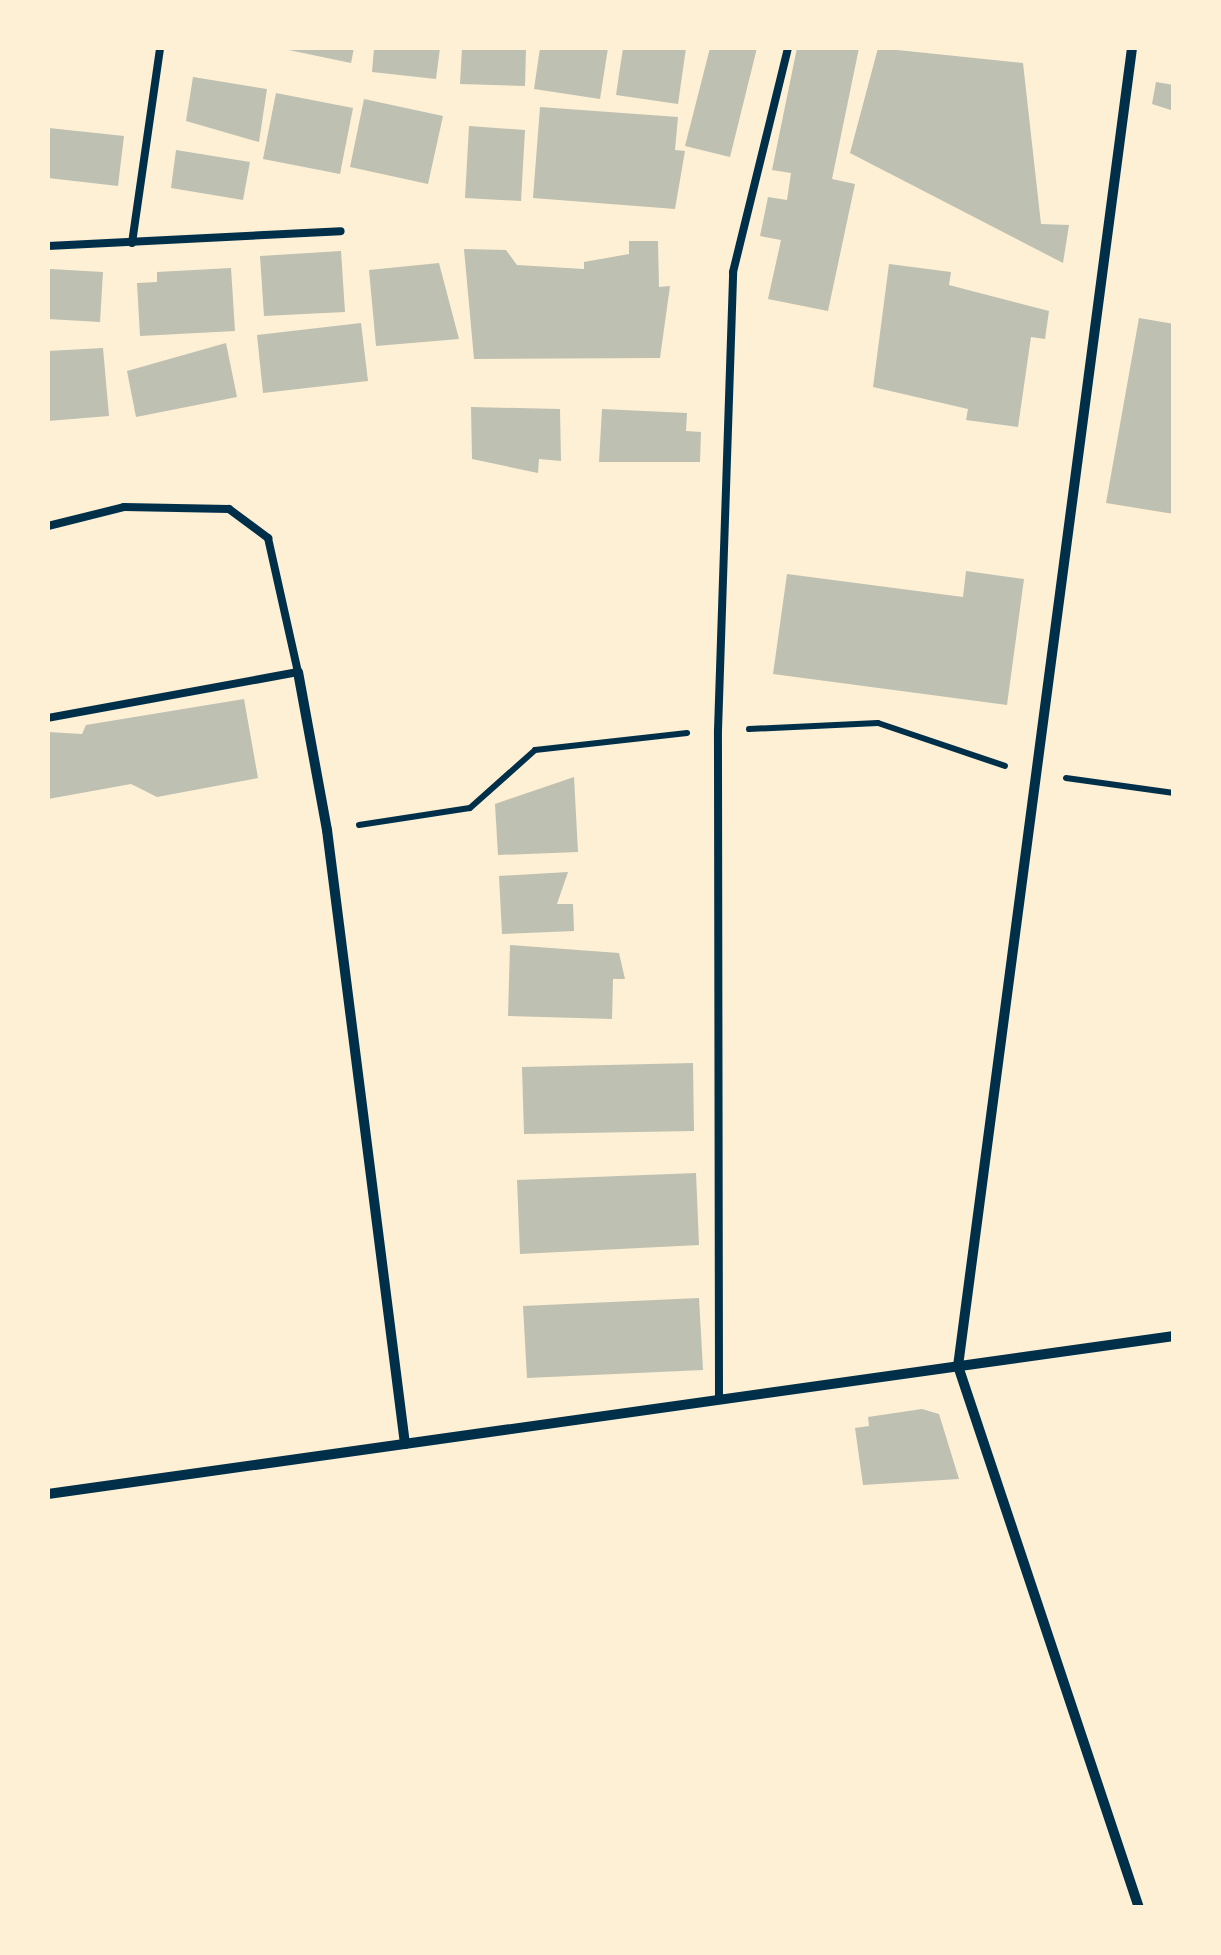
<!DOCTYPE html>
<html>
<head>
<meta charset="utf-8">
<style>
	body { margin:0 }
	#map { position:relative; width:1221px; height:1955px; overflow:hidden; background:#fdf0d5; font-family:Georgia,serif }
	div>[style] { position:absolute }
	.building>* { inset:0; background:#bec0b2 }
	.path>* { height:6px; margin:-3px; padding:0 3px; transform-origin:3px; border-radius:3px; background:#003049 }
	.service>* { height:8px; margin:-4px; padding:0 4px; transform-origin:4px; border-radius:4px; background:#003049 }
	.minor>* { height:10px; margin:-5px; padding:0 5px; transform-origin:5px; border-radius:5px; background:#003049 }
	span { translate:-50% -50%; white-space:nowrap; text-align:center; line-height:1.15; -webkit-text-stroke:8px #fdf0d5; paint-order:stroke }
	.frame { position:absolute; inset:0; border:50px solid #fdf0d5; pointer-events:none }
</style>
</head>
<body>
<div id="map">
	<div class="building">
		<i style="clip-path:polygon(279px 48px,354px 48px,351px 63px)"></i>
		<i style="clip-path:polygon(374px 48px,440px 48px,436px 79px,372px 72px)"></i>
		<i style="clip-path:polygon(462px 48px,526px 48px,525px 86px,460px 84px)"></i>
		<i style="clip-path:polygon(540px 48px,608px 48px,600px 99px,534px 89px)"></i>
		<i style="clip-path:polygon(623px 48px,686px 48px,678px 104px,616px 95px)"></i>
		<i style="clip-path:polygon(710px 48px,757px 48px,730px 157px,685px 146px)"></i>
		<i style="clip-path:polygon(797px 48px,859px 48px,832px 179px,855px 184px,828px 311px,768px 299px,781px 240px,760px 236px,768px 197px,787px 200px,791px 173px,772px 170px)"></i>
		<i style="clip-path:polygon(878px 48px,1023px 63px,1041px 224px,1069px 225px,1063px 263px,850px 153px)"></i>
		<i style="clip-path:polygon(193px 77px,267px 89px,259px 142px,186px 121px)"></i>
		<i style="clip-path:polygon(1156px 82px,1174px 85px,1174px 111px,1152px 104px)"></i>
		<i style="clip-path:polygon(276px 93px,353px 108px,340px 174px,263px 159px)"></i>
		<i style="clip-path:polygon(364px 99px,443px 116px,428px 184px,350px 167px)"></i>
		<i style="clip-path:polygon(540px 107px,678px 117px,675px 150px,685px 151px,675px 209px,533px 198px)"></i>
		<i style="clip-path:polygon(469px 126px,525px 130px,521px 201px,465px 198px)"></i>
		<i style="clip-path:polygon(49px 128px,124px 136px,118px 186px,48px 178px)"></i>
		<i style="clip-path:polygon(176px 150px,250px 162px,243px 200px,171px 188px)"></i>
		<i style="clip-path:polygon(629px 241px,658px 241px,659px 287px,670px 286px,660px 358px,474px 359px,464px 249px,506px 250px,517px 265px,584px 269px,584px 262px,629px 254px)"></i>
		<i style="clip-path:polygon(341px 251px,345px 312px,264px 316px,260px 256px)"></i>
		<i style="clip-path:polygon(439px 263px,459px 339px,376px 346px,369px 270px)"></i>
		<i style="clip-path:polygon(889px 264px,951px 272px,949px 285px,1049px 311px,1045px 339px,1031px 337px,1018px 427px,966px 420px,968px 409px,873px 387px)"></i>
		<i style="clip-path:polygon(231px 268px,235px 331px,140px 336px,137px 283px,157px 282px,157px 272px)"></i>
		<i style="clip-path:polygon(50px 269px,103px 272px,100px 322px,48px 319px)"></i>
		<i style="clip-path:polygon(1139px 318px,1174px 324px,1174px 514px,1106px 503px)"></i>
		<i style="clip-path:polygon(361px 323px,368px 381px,263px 393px,257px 335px)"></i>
		<i style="clip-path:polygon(226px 343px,237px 397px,136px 417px,127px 371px)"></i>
		<i style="clip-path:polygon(103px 348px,109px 416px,48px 421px,48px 351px)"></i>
		<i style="clip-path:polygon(471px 407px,560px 409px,561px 461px,539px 459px,538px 473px,472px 459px)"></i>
		<i style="clip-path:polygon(602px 409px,687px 413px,686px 431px,701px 432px,700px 462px,599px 462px)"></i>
		<i style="clip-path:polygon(966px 571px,1024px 579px,1007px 705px,773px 674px,787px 574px,963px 597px)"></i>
		<i style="clip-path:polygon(244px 699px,258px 778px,157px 797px,131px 784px,48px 799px,48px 732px,82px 734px,86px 725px)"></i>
		<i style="clip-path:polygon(574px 777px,578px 852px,498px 855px,495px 804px)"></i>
		<i style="clip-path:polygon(568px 872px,557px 904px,573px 904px,574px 931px,502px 934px,499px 876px)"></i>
		<i style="clip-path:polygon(510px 945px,619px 953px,625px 979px,613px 979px,612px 1019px,508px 1016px)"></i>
		<i style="clip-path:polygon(693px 1063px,694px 1131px,524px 1134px,522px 1067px)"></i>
		<i style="clip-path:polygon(696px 1173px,699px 1245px,520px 1254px,517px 1180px)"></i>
		<i style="clip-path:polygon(699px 1298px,703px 1370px,527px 1378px,523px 1306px)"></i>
		<i style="clip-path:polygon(922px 1409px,939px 1414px,959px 1479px,863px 1485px,855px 1428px,869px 1426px,868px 1417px)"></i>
	</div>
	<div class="path">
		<i style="left:749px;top:729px;width:129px;rotate:-2.7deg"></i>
		<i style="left:878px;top:723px;width:134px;rotate:18.7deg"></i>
		<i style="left:1066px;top:778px;width:109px;rotate:7.9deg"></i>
		<i style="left:359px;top:825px;width:112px;rotate:-8.7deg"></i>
		<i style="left:470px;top:808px;width:87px;rotate:-41.7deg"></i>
		<i style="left:535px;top:750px;width:153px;rotate:-6.4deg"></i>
	</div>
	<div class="service">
		<i style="left:132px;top:243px;width:197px;rotate:-81.8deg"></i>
		<i style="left:48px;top:246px;width:293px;rotate:-2.9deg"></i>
		<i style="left:48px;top:526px;width:78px;rotate:-14deg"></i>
		<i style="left:124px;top:507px;width:105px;rotate:1.1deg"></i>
		<i style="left:229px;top:509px;width:49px;rotate:36.6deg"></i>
		<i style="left:268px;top:538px;width:137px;rotate:77.4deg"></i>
		<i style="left:298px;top:672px;width:254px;rotate:169.6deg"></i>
		<i style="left:719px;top:1400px;width:670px;rotate:-90.09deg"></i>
		<i style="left:718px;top:730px;width:458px;rotate:-88.1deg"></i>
		<i style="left:733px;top:272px;width:231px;rotate:-76.2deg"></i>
	</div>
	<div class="minor">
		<i style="left:1132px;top:48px;width:1329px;rotate:97.52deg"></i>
		<i style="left:958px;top:1366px;width:571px;rotate:71.53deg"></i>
		<i style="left:298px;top:672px;width:161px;rotate:79.6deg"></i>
		<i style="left:327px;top:830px;width:619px;rotate:82.76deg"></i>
		<i style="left:48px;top:1494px;width:1137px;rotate:-7.99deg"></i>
	</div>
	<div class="frame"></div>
</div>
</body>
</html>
